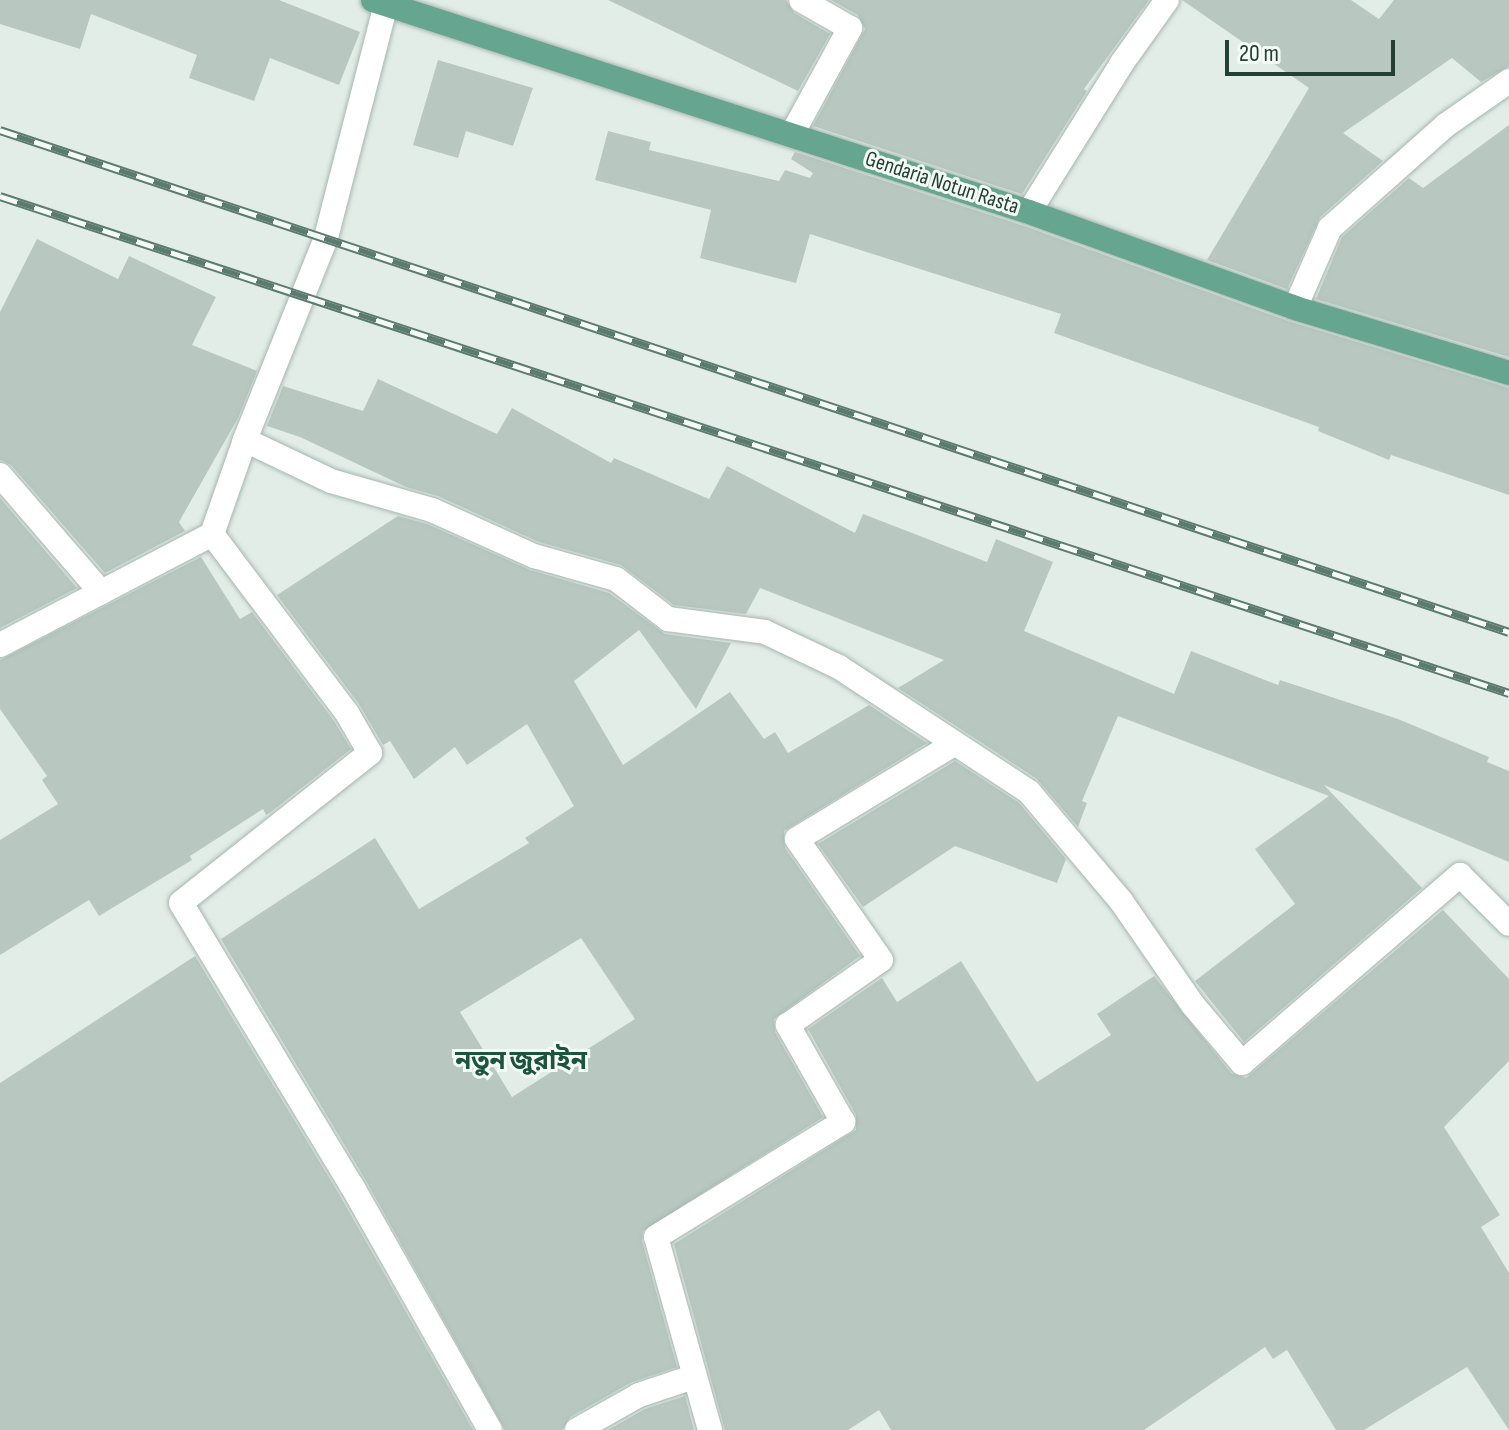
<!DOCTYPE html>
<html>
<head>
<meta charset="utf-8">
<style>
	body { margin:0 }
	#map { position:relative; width:1509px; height:1430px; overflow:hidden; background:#e3ede8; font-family:"Sofia Sans Condensed","Noto Sans Bengali",sans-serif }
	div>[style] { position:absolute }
	.building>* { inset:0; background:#b8c8c1 }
	.roads { filter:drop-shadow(0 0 2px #a5b6af) drop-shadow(0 0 2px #a5b6af) }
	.minor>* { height:24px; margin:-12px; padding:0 12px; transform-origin:12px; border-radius:12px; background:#fff }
	.major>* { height:24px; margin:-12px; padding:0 12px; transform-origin:12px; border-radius:12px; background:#66a58f }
	.rail>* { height:9px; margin-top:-4.5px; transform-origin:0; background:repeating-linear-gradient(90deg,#f4faf6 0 18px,#5c7b70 0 36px); box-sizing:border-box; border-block:2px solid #5c7b70 }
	span { translate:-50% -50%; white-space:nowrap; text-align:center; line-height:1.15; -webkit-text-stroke:6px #f4faf6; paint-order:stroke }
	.street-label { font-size:22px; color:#224035 }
	.quarter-label { font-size:26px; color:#1d5341; font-weight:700 }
	.scale { position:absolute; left:1225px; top:40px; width:170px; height:36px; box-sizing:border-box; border:4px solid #224035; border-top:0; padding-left:10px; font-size:24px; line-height:28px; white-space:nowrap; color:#224035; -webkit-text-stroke:6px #f4faf6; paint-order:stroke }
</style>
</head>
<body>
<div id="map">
	<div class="building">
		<i style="clip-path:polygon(0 0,279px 0,360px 32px,339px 85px,270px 58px,254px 101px,189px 78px,197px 55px,91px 14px,80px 49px,0 24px)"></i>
		<i style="clip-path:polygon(608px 0,786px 0,794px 13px,830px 34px,798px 91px)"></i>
		<i style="clip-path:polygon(831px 0,1149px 0,1084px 89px,1087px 91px,1022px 194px,813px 126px,865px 29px,858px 15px)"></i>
		<i style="clip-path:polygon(1182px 0,1351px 0,1379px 19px,1394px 0,1509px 0,1509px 66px,1481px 82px,1452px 58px,1343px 133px,1383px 161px,1320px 217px,1287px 289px,1207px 260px,1309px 88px)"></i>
		<i style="clip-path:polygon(438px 60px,533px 88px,513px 146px,466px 131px,458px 158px,413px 145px)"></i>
		<i style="clip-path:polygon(1509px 125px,1509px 357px,1316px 299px,1342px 237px,1409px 178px,1423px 188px)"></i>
		<i style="clip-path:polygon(608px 131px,651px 142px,649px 150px,779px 181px,785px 170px,810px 178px,813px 173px,791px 159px,795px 152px,1024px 226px,1291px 322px,1509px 388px,1509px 495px,1391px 455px,1389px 460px,1318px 431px,1319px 427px,1054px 333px,1061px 314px,810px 234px,796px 283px,700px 258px,711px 210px,595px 180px)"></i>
		<i style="clip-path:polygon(37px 239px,118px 279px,129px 256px,216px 297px,192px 345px,257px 371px,238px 418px,179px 522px,185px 531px,105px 573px,11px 465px,0 460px,0 312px)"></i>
		<i style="clip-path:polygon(378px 379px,497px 434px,512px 408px,611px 463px,614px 458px,709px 499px,727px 466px,855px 533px,863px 514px,987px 562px,996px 539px,1053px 562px,1024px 631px,1174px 694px,1191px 651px,1278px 685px,1280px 680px,1398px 719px,1489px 757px,1487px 762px,1509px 771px,1509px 862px,1324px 785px,1422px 888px,1244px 1042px,1195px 981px,1295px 904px,1255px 849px,1329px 796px,1118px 716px,1082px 801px,1087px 803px,1078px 827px,1037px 779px,898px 688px,944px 660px,760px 588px,746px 614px,674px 605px,621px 565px,539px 542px,438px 496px,406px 487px,300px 437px,267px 426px,283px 386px,363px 411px)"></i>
		<i style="clip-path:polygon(0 498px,77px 588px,0 628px)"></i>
		<i style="clip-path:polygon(evenodd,398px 516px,427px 524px,530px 570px,609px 593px,665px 634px,731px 643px,696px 709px,639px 630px,574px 681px,623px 765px,730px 692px,764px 739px,775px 732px,788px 753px,869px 705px,927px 743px,784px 831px,785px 848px,860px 956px,774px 1019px,775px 1032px,823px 1117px,643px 1231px,642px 1241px,677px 1367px,632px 1382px,570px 1417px,562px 1430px,505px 1430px,365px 1179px,221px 939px,375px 838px,419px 909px,529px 843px,525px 838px,574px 806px,527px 724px,467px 765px,455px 747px,414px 779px,390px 741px,383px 745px,359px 704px,277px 595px,398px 516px,581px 938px,635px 1019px,512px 1097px,460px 1012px,581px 938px)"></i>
		<i style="clip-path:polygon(201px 557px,240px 619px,252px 612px,334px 721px,351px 749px,271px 812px,266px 815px,263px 809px,190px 856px,192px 860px,99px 916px,89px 900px,0 955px,0 840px,58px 804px,42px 780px,47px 776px,0 709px,0 660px)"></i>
		<i style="clip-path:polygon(955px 761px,1019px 803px,1066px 859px,1057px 883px,955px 846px,863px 907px,818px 844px)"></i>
		<i style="clip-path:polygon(1443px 910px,1509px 979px,1509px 1061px,1444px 1127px,1500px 1215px,1481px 1227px,1509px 1273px,1509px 1430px,1467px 1367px,1364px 1430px,1336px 1430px,1287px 1350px,1273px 1359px,1265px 1347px,1144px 1430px,891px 1430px,879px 1410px,848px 1430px,725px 1430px,674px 1244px,856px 1130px,856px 1115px,808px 1029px,882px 978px,897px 1002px,961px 961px,1037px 1082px,1111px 1035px,1097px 1014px,1154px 976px,1231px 1073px,1246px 1078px)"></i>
		<i style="clip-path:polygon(195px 956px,339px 1194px,473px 1430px,0 1430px,0 1083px)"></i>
		<i style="clip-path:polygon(685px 1396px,694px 1430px,608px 1430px,645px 1409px)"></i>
	</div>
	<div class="roads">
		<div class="minor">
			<i style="left:386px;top:4px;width:242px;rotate:104.4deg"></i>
			<i style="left:326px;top:238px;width:218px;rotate:111.9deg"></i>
			<i style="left:245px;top:440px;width:100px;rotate:109.3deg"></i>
			<i style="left:212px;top:534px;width:224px;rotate:53deg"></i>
			<i style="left:347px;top:713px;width:46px;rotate:60.1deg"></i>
			<i style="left:370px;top:753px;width:241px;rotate:141.6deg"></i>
			<i style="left:181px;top:903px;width:331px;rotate:58.9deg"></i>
			<i style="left:352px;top:1186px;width:280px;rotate:60.5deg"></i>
			<i style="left:792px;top:134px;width:121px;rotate:-61.3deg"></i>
			<i style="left:850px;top:28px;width:56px;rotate:-150.3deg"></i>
			<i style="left:1029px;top:212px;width:176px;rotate:-58deg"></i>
			<i style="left:1122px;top:63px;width:77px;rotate:-54.5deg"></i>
			<i style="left:1295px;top:308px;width:87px;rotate:-66.4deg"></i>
			<i style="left:1330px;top:228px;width:155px;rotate:-41.6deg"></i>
			<i style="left:1446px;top:125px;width:77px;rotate:-34.9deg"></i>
			<i style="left:245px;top:440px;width:95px;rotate:25.5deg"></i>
			<i style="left:331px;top:481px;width:105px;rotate:16deg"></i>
			<i style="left:432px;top:510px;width:112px;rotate:24.3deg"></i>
			<i style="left:534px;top:556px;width:85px;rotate:15.7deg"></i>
			<i style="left:616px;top:579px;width:66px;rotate:37.6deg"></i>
			<i style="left:668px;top:619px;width:98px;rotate:7.6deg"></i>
			<i style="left:765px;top:632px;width:82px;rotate:25.3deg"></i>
			<i style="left:839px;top:667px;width:227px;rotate:33.3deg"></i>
			<i style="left:1029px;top:792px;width:143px;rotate:49.8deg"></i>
			<i style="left:1121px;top:901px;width:126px;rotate:55.3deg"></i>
			<i style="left:1193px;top:1005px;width:76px;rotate:49.8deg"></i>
			<i style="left:1242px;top:1063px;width:288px;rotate:-40.8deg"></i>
			<i style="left:1460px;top:875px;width:69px;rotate:45deg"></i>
			<i style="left:0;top:475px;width:155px;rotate:49.2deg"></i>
			<i style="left:0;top:645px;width:239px;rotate:-27.6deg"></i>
			<i style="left:577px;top:1430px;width:71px;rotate:-29.4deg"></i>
			<i style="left:639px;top:1395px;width:57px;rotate:-18.4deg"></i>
			<i style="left:710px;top:1430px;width:200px;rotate:-105.6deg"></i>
			<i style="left:656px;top:1237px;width:220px;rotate:-31.6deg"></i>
			<i style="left:843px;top:1122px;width:112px;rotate:-119.6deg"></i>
			<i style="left:788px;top:1025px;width:113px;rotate:-35deg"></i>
			<i style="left:881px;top:960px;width:147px;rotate:-124.8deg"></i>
			<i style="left:797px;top:839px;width:184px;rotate:-31.2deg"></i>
		</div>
		<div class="major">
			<i style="left:373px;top:0;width:689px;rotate:17.91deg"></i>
			<i style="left:1029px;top:212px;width:283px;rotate:19.8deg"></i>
			<i style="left:1295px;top:308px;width:224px;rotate:16.9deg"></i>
		</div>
	</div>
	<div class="rail">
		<i style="left:0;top:130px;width:1590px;rotate:18.4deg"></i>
		<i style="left:0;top:196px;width:1589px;rotate:18.23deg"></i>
	</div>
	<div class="street-label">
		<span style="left:942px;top:183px;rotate:18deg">Gendaria Notun Rasta</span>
	</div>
	<div class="quarter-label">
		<span style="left:521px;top:1062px">নতুন জুরাইন</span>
	</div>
	<div class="scale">20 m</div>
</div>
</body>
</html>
